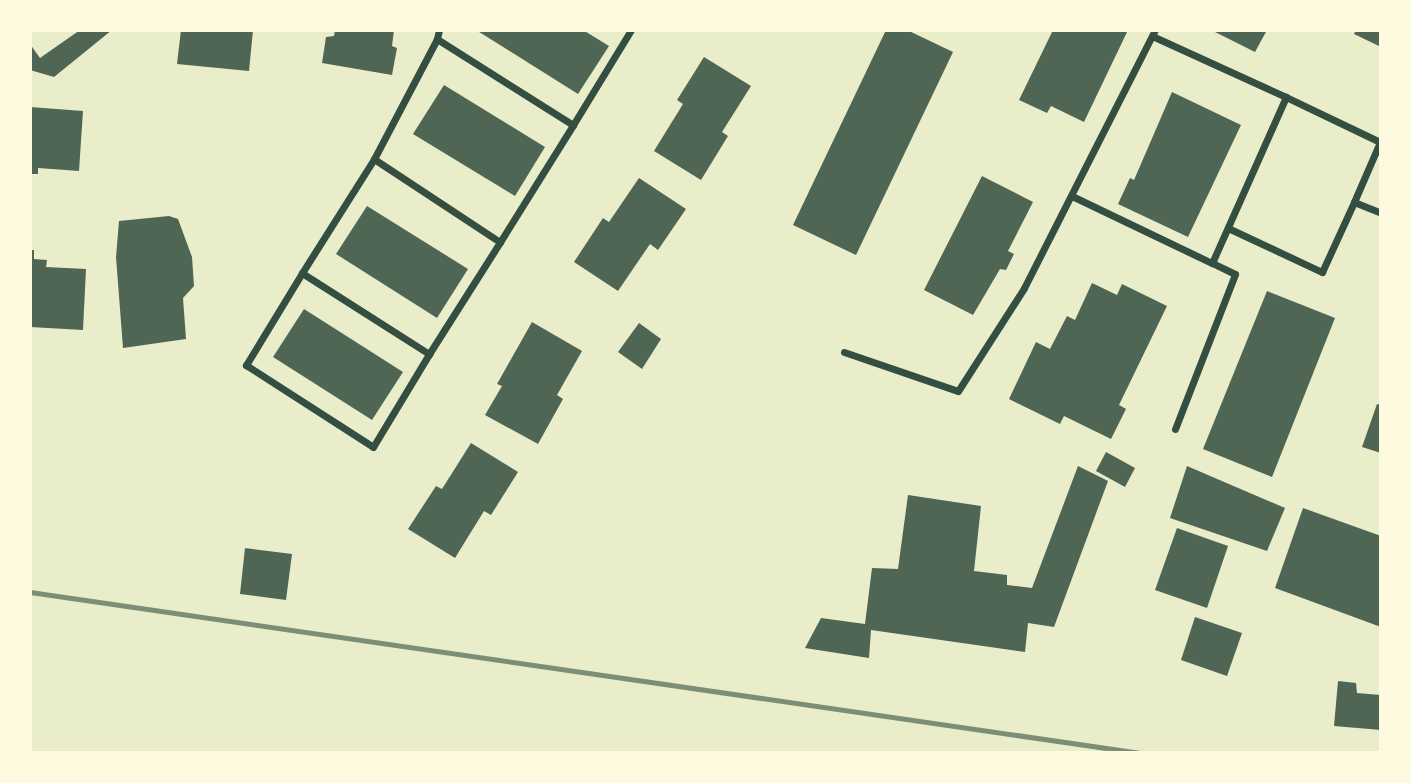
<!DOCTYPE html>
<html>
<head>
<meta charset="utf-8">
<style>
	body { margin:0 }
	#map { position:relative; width:1411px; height:783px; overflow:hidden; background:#e9edc9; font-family:Signika,sans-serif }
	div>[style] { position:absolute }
	.building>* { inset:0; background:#4f6655 }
	.minor>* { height:7px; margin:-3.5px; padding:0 3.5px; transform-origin:3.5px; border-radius:3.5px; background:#344e41 }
	.rail>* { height:5px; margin:-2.5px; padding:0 2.5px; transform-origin:2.5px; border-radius:2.5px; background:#7c8e77 }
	span { translate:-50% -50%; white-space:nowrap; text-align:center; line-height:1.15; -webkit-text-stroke:5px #fefae0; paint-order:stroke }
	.frame { position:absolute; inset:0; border:32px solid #fefae0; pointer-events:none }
</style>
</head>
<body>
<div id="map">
	<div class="building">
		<i style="clip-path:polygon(80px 30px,112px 30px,54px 77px,30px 70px,30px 44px,40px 58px)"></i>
		<i style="clip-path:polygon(181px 30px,253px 30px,249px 71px,177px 64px)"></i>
		<i style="clip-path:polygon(335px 30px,394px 30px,392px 46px,397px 48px,392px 75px,322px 63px,326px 37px,334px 36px)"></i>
		<i style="clip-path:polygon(476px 30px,583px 30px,609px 46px,578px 94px)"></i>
		<i style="clip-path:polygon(886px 30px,907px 30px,953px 52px,856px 255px,793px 225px)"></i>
		<i style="clip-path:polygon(1053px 30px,1128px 30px,1084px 122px,1051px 106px,1047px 113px,1019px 100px)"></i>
		<i style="clip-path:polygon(1211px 30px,1267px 30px,1255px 52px)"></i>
		<i style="clip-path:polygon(1356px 30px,1381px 30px,1381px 47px,1354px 34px)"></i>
		<i style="clip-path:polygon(704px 57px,751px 86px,722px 132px,728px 136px,701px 180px,654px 151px,683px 104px,677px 100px)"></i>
		<i style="clip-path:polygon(444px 85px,545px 147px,515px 196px,413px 134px)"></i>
		<i style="clip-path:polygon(1172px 92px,1241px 125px,1188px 237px,1118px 204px,1130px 178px,1134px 180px)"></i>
		<i style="clip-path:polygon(30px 107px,83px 111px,79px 171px,38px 168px,38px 174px,30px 174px)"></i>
		<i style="clip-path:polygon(982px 176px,1033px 202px,1008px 251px,1014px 254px,1006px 270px,1000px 269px,973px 315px,924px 290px)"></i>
		<i style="clip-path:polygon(639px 178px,686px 209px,658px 250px,650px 244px,618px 291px,574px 262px,603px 218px,609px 222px)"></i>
		<i style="clip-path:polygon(367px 206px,468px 269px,437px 318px,336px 254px)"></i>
		<i style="clip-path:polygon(169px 216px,178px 219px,192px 257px,194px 286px,183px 298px,186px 339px,123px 348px,116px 257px,119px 221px)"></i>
		<i style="clip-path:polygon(30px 250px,34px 250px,34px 259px,47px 260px,46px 267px,86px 269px,83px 330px,30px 327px)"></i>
		<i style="clip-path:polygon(1092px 283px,1117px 295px,1122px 284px,1167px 306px,1119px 405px,1126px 409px,1111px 439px,1064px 416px,1060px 424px,1009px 399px,1036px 342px,1050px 349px,1067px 316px,1075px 320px)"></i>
		<i style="clip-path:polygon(1267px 291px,1335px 318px,1272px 477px,1203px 449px)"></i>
		<i style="clip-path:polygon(304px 309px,403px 372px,372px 420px,273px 357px)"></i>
		<i style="clip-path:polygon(532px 322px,582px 351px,557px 395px,563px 399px,538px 444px,485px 415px,502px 386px,497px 384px)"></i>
		<i style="clip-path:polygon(639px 323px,661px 339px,642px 369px,618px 352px)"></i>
		<i style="clip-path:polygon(1377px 404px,1381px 405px,1381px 453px,1362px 447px)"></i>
		<i style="clip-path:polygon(471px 443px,518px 472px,491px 515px,484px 511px,455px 558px,408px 529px,436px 486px,442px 489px)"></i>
		<i style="clip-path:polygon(1106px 452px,1135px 468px,1125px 487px,1096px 471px)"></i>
		<i style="clip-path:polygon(1078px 466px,1108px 481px,1054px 627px,1028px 623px,1025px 652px,871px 630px,869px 658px,805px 648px,821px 618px,865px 624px,872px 568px,898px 569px,908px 495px,981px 506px,974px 571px,1007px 575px,1007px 585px,1032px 588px)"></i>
		<i style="clip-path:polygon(1187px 466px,1285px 508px,1267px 551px,1170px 518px)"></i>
		<i style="clip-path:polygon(1303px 508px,1381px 536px,1381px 627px,1275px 588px)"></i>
		<i style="clip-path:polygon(1177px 528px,1228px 546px,1207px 608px,1155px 590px)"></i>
		<i style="clip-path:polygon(245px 548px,292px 554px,286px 600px,240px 594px)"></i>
		<i style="clip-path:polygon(1195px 617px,1242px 633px,1227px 676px,1181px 660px)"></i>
		<i style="clip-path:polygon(1338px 681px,1356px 683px,1357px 693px,1381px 695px,1381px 730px,1334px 726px)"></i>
	</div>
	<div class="minor">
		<i style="left:439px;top:30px;width:9px;rotate:103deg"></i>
		<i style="left:437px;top:39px;width:161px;rotate:32.3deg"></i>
		<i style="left:573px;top:125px;width:111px;rotate:-58.6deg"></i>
		<i style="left:437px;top:39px;width:136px;rotate:117.7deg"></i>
		<i style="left:374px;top:159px;width:151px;rotate:33.4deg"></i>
		<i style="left:500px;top:242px;width:138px;rotate:-58deg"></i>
		<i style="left:374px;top:159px;width:135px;rotate:122.3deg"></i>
		<i style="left:302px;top:273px;width:151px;rotate:32.5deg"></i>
		<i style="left:429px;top:354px;width:133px;rotate:-57.6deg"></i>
		<i style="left:1074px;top:197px;width:153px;rotate:25.6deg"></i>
		<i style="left:1212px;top:263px;width:182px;rotate:-66deg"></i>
		<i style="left:1286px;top:97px;width:147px;rotate:-155.5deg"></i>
		<i style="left:1354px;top:202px;width:29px;rotate:22deg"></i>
		<i style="left:1228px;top:228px;width:104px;rotate:25.1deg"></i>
		<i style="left:1322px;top:272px;width:77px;rotate:-65.4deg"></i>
		<i style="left:1354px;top:202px;width:65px;rotate:-66.6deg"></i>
		<i style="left:1380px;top:142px;width:104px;rotate:-154.4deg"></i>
		<i style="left:302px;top:273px;width:108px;rotate:121.3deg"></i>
		<i style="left:246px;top:365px;width:151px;rotate:32.8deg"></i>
		<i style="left:373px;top:447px;width:109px;rotate:-58.9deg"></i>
		<i style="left:844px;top:352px;width:120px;rotate:18.9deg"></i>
		<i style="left:958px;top:391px;width:122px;rotate:-57.3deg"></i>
		<i style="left:1024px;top:288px;width:289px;rotate:-63.1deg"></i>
		<i style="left:1175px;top:429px;width:166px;rotate:-68.8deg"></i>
		<i style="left:1235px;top:274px;width:25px;rotate:-154deg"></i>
	</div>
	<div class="rail">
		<i style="left:30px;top:592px;width:1122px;rotate:8.25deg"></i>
	</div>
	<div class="frame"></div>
</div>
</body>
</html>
